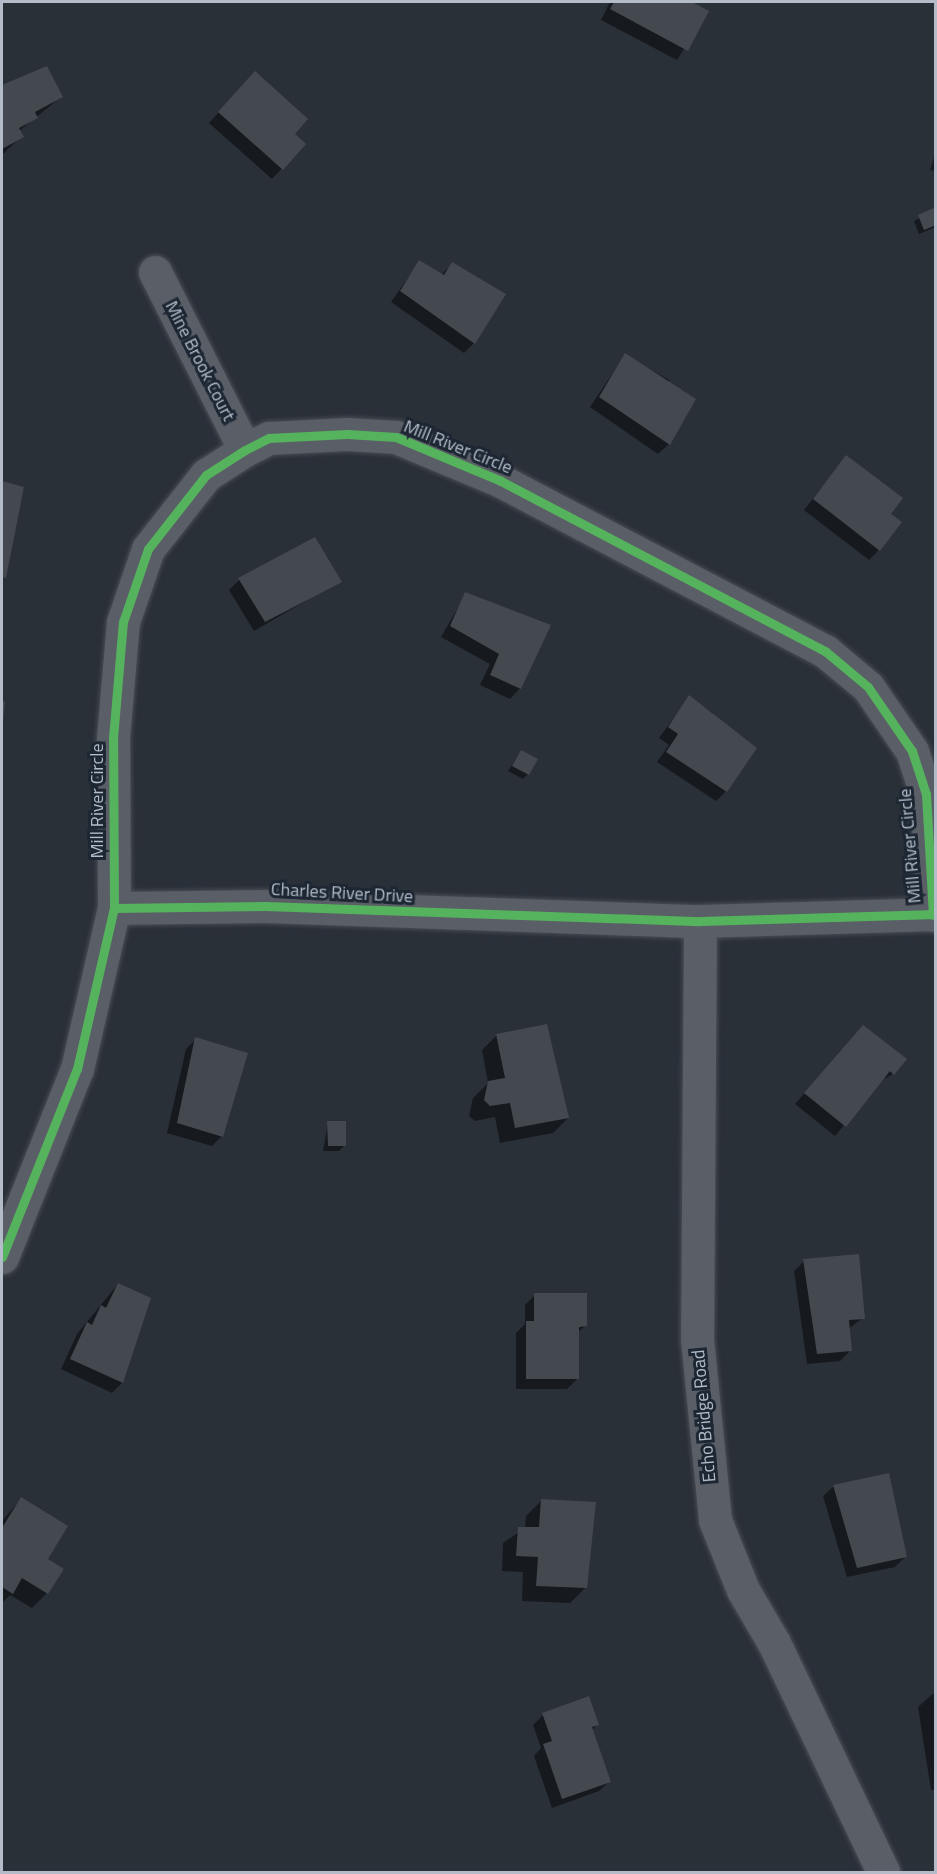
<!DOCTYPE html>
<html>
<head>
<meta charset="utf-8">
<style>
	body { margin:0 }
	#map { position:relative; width:937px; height:1874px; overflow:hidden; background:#2a3038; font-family:"Titillium Web",sans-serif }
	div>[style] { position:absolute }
	.shadow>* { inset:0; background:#0007 }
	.building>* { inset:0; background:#444950 }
	.roads { filter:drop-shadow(0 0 2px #484c53) drop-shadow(0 0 2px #484c53) }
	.street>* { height:33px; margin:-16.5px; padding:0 16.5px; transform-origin:16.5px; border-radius:16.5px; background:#5a5e66 }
	.cycleway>* { height:9px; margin:-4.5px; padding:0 4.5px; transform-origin:4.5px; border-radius:4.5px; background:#56b35d }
	span { translate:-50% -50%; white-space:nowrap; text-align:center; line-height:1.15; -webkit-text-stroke:6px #1d2633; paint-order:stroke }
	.street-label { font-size:18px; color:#b4bcc9 }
	.frame { position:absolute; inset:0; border:3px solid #b4bcc9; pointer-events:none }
</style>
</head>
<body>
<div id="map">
	<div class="shadow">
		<i style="clip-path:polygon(610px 2px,685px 2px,707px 11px,677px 60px,601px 20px)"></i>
		<i style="clip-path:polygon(46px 68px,61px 97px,19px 131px,22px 136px,2px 155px,2px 86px)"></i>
		<i style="clip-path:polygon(245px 83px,304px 145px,272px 179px,209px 123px)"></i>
		<i style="clip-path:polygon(936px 150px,936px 171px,930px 170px)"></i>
		<i style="clip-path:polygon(936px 209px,936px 227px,919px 234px,914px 221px)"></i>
		<i style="clip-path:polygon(419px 262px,441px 275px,452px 264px,474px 343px,464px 353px,391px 302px)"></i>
		<i style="clip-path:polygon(625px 355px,669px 380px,669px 444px,658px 454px,590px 407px)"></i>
		<i style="clip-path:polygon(846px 457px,889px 514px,879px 550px,869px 560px,804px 510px)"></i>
		<i style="clip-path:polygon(2px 483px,22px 488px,2px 580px)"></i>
		<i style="clip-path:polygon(239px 580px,340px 581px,254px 631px,229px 590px)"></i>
		<i style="clip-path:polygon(466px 594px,520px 688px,510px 699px,480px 685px,490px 664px,441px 637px)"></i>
		<i style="clip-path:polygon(689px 697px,713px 713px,709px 718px,726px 791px,716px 801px,657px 762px,669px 745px,659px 738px)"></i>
		<i style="clip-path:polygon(521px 752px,528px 774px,523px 779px,508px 771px)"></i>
		<i style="clip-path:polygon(497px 1035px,568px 1118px,553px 1133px,500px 1143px,495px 1117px,475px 1121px,469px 1116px,473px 1098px,488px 1083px,482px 1050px)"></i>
		<i style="clip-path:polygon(853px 1038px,893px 1074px,880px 1081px,835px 1136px,795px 1104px)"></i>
		<i style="clip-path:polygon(196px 1039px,222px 1136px,212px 1146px,167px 1133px,186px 1049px)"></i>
		<i style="clip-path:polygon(328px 1123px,344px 1146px,339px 1151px,323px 1151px)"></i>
		<i style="clip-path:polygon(804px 1261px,863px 1318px,848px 1329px,850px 1351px,840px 1361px,807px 1364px,794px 1271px)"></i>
		<i style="clip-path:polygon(118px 1284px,141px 1327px,122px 1383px,112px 1393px,61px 1369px,77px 1334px)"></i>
		<i style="clip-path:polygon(535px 1295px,585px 1326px,577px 1333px,577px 1379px,567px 1389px,516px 1389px,516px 1333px,525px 1324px,525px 1305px)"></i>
		<i style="clip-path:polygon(834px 1486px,905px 1557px,895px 1567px,847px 1577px,823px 1496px)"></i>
		<i style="clip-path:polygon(21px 1499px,46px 1560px,47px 1593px,32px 1608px,10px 1595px,2px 1603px,2px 1521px)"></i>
		<i style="clip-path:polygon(541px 1501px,585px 1588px,570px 1603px,522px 1601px,523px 1572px,502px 1571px,503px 1543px,525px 1528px,526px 1516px)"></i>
		<i style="clip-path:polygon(936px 1691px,936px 1789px,931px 1790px,918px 1707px)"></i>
		<i style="clip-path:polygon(543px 1715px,598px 1724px,592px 1730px,610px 1781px,599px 1791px,552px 1808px,534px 1756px,541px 1748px,533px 1725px)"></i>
	</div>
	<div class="building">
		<i style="clip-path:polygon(614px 2px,692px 2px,709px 11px,688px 51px,610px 9px)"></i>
		<i style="clip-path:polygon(47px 66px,63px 97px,35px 112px,38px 118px,19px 128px,24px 137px,2px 149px,2px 85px)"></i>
		<i style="clip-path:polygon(255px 71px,308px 119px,295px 134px,306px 144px,283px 170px,218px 112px)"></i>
		<i style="clip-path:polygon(936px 207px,936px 225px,924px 230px,918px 215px)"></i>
		<i style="clip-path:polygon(419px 260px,444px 275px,452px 262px,506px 294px,475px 344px,400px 291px)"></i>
		<i style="clip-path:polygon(625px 353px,696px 399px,670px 445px,599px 397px)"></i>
		<i style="clip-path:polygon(846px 455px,903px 498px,891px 514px,902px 522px,880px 551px,813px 499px)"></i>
		<i style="clip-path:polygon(2px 481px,24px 487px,6px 578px,2px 577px)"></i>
		<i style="clip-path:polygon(315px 537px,342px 582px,265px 622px,238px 578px)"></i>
		<i style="clip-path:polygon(465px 592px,551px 625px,521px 689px,490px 675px,499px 654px,450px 626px)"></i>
		<i style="clip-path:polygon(689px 695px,757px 748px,727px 792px,666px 752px,678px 734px,668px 727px)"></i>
		<i style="clip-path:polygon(2px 701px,5px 702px,3px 721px,2px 721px)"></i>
		<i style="clip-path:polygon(521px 750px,538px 759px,529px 775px,512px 766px)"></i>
		<i style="clip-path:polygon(547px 1024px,569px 1118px,515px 1128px,510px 1103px,490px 1106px,484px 1100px,488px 1081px,505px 1078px,496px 1034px)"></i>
		<i style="clip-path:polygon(863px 1025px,907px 1059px,894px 1075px,890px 1071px,846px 1127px,804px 1093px)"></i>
		<i style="clip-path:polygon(195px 1037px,248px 1053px,223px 1137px,177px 1123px)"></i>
		<i style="clip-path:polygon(327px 1121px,346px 1121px,346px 1146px,328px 1146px)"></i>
		<i style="clip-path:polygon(859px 1254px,865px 1319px,849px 1320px,852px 1351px,817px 1354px,803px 1259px)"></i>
		<i style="clip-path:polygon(118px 1283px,151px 1298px,123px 1383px,70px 1359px,87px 1322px,92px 1325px,101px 1305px,106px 1308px)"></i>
		<i style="clip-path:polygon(534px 1293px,587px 1293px,587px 1326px,579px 1327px,579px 1379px,526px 1379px,526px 1321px,534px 1321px)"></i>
		<i style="clip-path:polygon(889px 1473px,907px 1557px,857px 1568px,833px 1485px)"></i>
		<i style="clip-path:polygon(21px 1497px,68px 1526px,48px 1559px,64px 1569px,48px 1594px,22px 1578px,13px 1594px,2px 1587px,2px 1528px)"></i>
		<i style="clip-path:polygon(541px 1499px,596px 1502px,587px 1588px,536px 1586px,538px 1557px,516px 1556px,518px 1527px,539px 1527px)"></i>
		<i style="clip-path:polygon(589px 1696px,599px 1725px,592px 1727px,611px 1782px,562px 1799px,543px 1744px,552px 1741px,542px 1713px)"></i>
	</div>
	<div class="roads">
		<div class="street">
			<i style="left:155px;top:272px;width:199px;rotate:63.2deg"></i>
			<i style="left:114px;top:908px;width:170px;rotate:-90.3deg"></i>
			<i style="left:113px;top:738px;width:116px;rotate:-85.1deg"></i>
			<i style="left:123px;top:622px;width:77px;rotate:-71.1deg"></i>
			<i style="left:148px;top:549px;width:94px;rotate:-51.9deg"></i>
			<i style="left:206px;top:475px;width:46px;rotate:-32.7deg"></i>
			<i style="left:245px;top:450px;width:27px;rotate:-27deg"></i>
			<i style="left:269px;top:438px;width:78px;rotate:-2.9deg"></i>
			<i style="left:347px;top:434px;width:49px;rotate:3.5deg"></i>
			<i style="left:396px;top:437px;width:114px;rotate:22.7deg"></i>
			<i style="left:501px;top:481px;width:366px;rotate:27.7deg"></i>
			<i style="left:825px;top:651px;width:56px;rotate:39.9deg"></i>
			<i style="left:868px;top:687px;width:78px;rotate:55.5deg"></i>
			<i style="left:912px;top:751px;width:45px;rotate:72deg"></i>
			<i style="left:926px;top:794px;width:121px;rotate:86.7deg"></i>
			<i style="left:700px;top:921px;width:418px;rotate:90.4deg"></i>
			<i style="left:697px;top:1339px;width:182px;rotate:84.3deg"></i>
			<i style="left:715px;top:1520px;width:75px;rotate:68.2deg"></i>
			<i style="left:743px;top:1590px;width:61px;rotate:59.7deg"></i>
			<i style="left:774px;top:1643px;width:254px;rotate:64.5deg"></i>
			<i style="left:2px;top:1257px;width:202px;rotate:-68.3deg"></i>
			<i style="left:77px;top:1069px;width:165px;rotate:-77.1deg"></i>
			<i style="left:114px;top:908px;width:151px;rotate:-0.8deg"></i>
			<i style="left:265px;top:906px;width:435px;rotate:2deg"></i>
			<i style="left:700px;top:921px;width:236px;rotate:-1.7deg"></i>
		</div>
	</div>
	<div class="cycleway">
		<i style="left:114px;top:908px;width:170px;rotate:-90.3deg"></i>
		<i style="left:113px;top:738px;width:116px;rotate:-85.1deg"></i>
		<i style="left:123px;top:622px;width:77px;rotate:-71.1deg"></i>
		<i style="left:148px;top:549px;width:94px;rotate:-51.9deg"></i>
		<i style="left:206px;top:475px;width:46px;rotate:-32.7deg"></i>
		<i style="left:245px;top:450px;width:27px;rotate:-27deg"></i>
		<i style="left:269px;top:438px;width:78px;rotate:-2.9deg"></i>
		<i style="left:347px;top:434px;width:49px;rotate:3.5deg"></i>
		<i style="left:396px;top:437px;width:114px;rotate:22.7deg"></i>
		<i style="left:501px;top:481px;width:366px;rotate:27.7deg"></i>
		<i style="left:825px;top:651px;width:56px;rotate:39.9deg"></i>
		<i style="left:868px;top:687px;width:78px;rotate:55.5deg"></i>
		<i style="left:912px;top:751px;width:45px;rotate:72deg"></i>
		<i style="left:926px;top:794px;width:121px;rotate:86.7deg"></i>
		<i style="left:2px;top:1257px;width:202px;rotate:-68.3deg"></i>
		<i style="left:77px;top:1069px;width:165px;rotate:-77.1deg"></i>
		<i style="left:114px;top:908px;width:151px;rotate:-0.8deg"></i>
		<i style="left:265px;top:906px;width:435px;rotate:2deg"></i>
		<i style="left:700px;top:921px;width:236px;rotate:-1.7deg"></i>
	</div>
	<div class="street-label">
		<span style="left:200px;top:361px;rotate:63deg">Mine Brook Court</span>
		<span style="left:458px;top:447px;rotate:22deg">Mill River Circle</span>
		<span style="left:97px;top:801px;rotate:-90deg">Mill River Circle</span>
		<span style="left:910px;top:846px;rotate:-95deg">Mill River Circle</span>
		<span style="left:342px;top:893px;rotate:3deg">Charles River Drive</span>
		<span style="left:704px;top:1416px;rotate:-95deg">Echo Bridge Road</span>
	</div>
	<div class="frame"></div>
</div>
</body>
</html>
